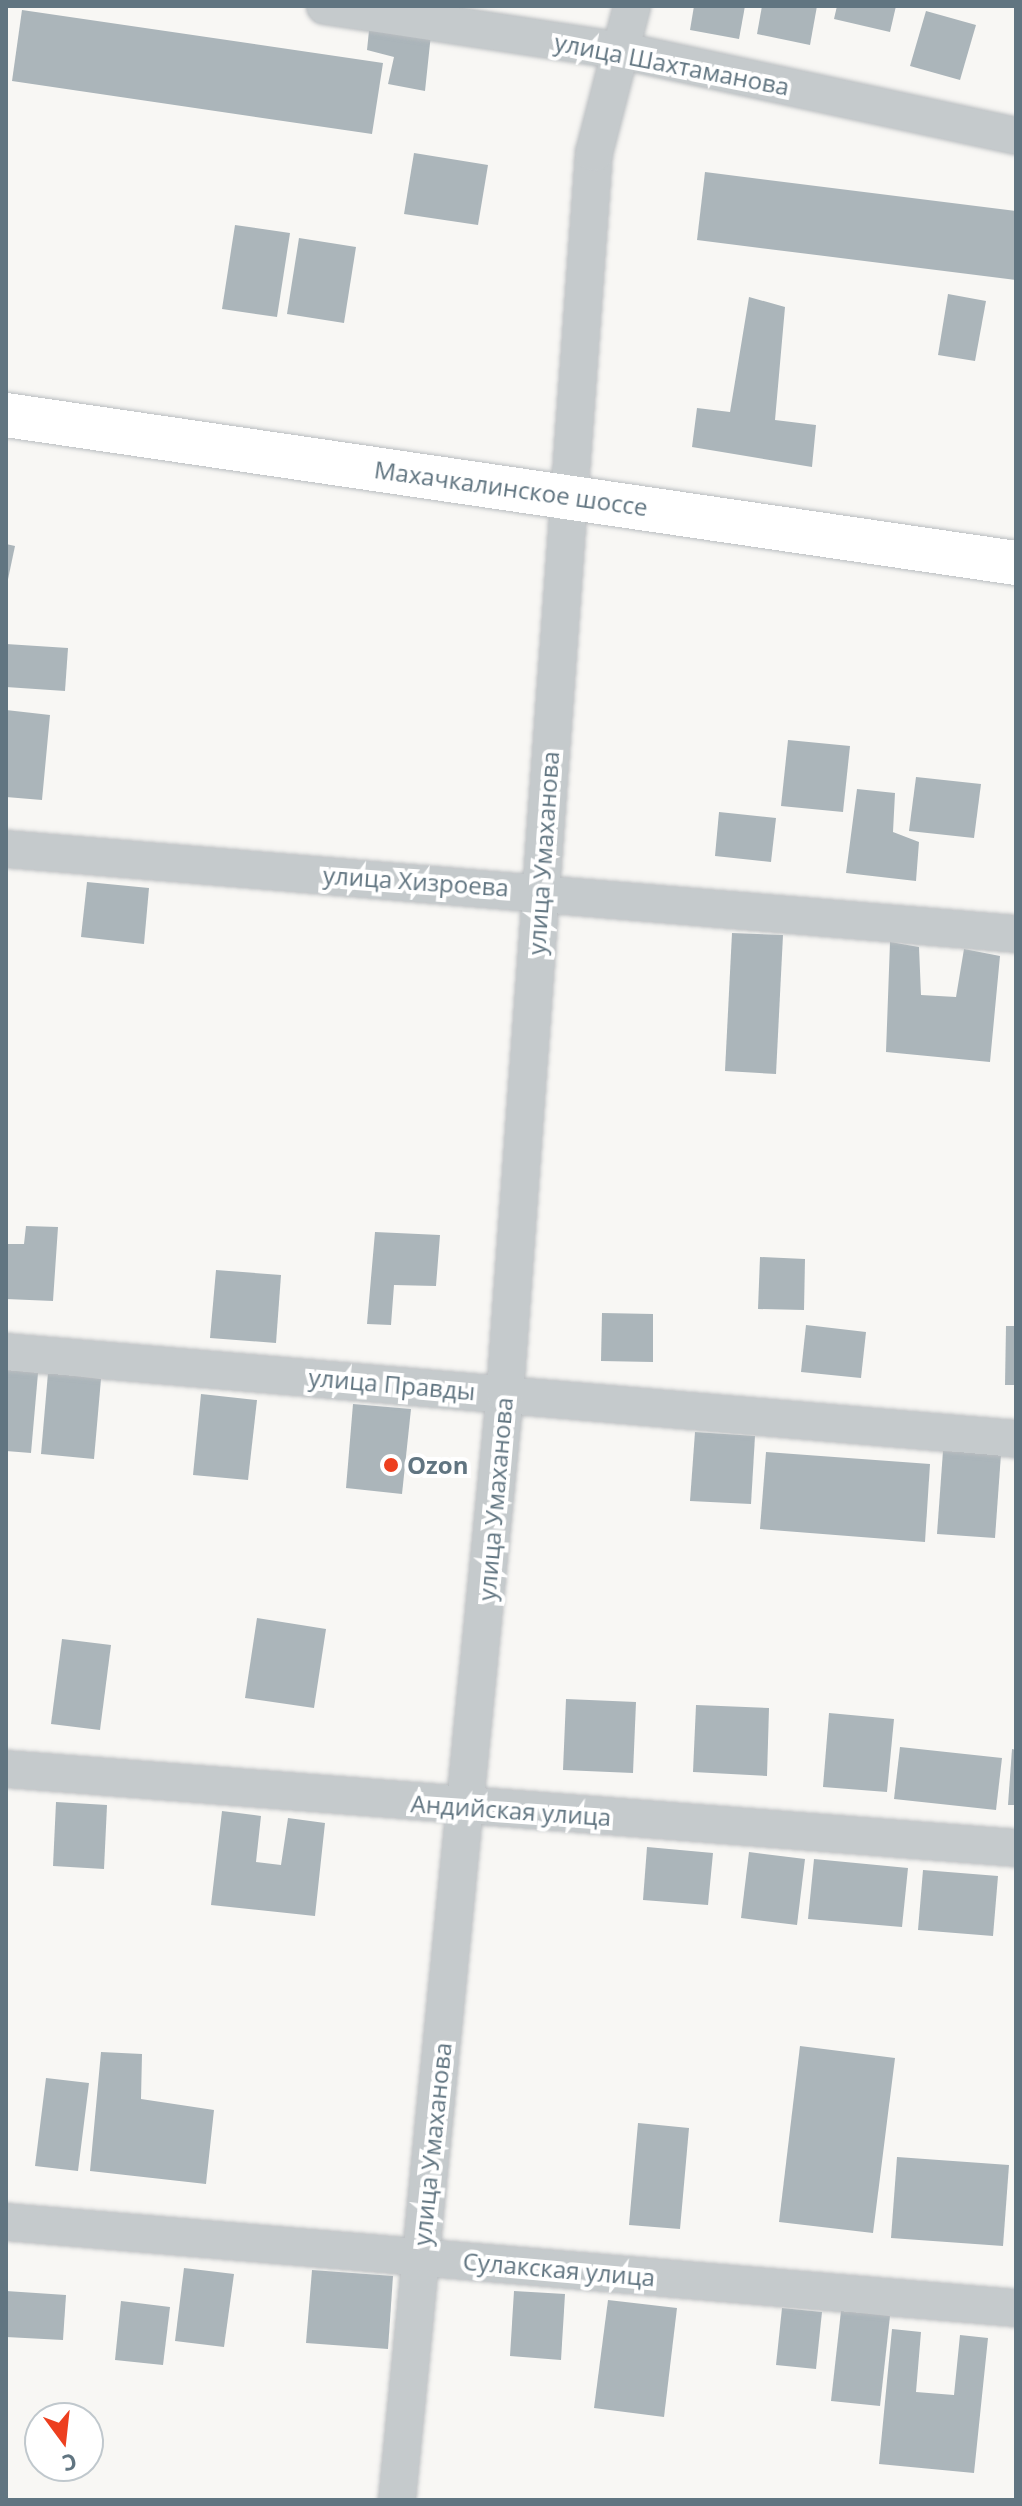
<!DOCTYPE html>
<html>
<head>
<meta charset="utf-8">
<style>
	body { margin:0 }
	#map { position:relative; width:1022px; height:2506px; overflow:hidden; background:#f8f7f4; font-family:"Open Sans",sans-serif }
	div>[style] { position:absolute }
	.building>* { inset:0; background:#abb5ba }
	.roads { filter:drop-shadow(0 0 2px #b9bdc0) drop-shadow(0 0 2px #b9bdc0) }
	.minor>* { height:36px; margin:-18px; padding:0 18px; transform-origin:18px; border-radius:18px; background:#c5cacc }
	.trunk>* { height:44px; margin:-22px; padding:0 22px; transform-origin:22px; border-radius:22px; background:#fff }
	.dots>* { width:22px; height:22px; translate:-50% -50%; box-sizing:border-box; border:4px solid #fff; border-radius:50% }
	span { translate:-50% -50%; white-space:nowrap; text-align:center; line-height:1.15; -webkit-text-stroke:8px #fff; paint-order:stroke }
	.street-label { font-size:24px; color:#617581 }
	.poi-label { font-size:24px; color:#617581; font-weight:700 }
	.left { translate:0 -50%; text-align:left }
	.frame { position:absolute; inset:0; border:8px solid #617581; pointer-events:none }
	.north { position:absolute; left:24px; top:2402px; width:80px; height:80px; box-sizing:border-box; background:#fff; border:2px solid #c0c8cd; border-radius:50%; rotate:165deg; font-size:22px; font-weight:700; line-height:32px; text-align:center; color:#617581 }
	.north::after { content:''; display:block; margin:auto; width:28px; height:36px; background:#ed3f1f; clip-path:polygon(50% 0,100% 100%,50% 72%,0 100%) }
</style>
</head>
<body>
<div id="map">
	<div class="building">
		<i style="clip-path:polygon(694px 6px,745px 6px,739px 39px,690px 30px)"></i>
		<i style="clip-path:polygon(762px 6px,817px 6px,810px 45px,757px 34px)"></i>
		<i style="clip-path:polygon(837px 6px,896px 6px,890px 32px,834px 19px)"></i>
		<i style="clip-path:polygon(22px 10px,383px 63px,372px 134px,12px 81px)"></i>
		<i style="clip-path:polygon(926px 11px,976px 25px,960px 80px,910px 66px)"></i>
		<i style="clip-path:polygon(370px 21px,431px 34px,425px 91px,388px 84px,394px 57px,367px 50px)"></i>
		<i style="clip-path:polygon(414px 153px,488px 165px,478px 225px,404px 214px)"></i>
		<i style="clip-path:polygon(705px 172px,1016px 211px,1016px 280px,697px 240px)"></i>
		<i style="clip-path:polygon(235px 225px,290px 233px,277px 317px,222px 309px)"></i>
		<i style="clip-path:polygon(299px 238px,356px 247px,344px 323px,287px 314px)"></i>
		<i style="clip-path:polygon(948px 294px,986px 301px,975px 361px,938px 355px)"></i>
		<i style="clip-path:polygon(749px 297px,785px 307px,775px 420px,816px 425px,812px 467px,692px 447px,697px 408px,730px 412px)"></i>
		<i style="clip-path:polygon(6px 544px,15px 546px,7px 584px,6px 584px)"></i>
		<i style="clip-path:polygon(6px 644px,68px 648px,65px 691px,6px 687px)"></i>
		<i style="clip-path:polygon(6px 710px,50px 715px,42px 800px,6px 797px)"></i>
		<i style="clip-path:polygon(788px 740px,850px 746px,843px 812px,781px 806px)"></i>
		<i style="clip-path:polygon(916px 777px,981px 784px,974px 838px,909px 831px)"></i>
		<i style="clip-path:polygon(857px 789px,895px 793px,893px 832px,919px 842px,916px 881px,846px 873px)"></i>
		<i style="clip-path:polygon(719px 812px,776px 818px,771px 862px,715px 856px)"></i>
		<i style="clip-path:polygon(87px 882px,149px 888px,144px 944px,81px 937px)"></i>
		<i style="clip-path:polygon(732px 933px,783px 935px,776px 1074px,725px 1071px)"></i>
		<i style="clip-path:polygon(890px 942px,919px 947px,921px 995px,956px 997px,964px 949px,1000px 956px,990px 1062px,886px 1052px)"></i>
		<i style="clip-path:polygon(26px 1226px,58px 1227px,53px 1301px,6px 1299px,6px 1244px,24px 1244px)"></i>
		<i style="clip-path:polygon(375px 1232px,440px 1235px,436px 1286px,394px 1285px,391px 1325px,367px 1324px)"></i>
		<i style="clip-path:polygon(760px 1257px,805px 1259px,804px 1310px,758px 1309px)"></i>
		<i style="clip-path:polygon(216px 1270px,281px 1275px,276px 1343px,210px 1338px)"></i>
		<i style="clip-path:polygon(602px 1313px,653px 1314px,653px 1362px,601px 1361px)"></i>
		<i style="clip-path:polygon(806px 1325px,866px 1332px,861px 1378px,801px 1372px)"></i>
		<i style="clip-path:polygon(1006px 1326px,1016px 1326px,1016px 1385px,1005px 1385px)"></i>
		<i style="clip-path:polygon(6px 1370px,38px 1373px,31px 1453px,6px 1451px)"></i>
		<i style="clip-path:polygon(48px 1373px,101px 1379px,94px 1459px,41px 1454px)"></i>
		<i style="clip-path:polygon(201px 1394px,257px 1400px,248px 1480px,193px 1475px)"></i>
		<i style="clip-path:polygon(353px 1404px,411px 1409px,402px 1494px,346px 1488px)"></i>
		<i style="clip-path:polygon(695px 1432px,755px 1436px,751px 1504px,690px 1501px)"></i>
		<i style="clip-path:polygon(943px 1451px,1001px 1454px,995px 1538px,937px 1534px)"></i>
		<i style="clip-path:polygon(766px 1452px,930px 1464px,925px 1542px,760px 1529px)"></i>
		<i style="clip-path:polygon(257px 1618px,326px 1629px,314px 1708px,245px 1698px)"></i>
		<i style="clip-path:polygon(62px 1639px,111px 1645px,100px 1730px,51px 1724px)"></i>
		<i style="clip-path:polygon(566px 1699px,636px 1702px,633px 1773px,563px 1770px)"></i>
		<i style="clip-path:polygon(696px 1705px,769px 1708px,767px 1776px,693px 1772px)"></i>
		<i style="clip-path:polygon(829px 1713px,894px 1719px,887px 1792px,823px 1787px)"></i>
		<i style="clip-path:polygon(900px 1747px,1002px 1758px,996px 1810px,894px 1799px)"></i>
		<i style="clip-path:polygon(1012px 1749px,1016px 1750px,1016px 1805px,1008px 1805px)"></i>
		<i style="clip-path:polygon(56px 1802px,107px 1805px,104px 1869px,53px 1866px)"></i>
		<i style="clip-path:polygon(222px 1811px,261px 1816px,256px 1862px,281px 1865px,288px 1818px,325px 1823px,315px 1916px,211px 1905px)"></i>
		<i style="clip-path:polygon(647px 1847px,713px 1853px,708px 1905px,643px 1900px)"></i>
		<i style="clip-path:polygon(749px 1852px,805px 1859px,797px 1925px,741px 1918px)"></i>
		<i style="clip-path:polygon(814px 1859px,908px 1868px,902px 1927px,808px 1919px)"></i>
		<i style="clip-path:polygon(923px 1870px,998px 1876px,993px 1936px,918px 1930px)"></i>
		<i style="clip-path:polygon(800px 2046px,895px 2058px,873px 2233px,779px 2222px)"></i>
		<i style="clip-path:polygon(101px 2052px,142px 2054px,141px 2099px,214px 2110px,206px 2184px,90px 2171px)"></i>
		<i style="clip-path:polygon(46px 2078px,89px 2083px,78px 2171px,35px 2166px)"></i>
		<i style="clip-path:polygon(638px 2123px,689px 2128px,680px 2229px,629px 2225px)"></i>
		<i style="clip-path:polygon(897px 2157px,1009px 2165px,1003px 2246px,891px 2238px)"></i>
		<i style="clip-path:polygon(184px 2268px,234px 2274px,224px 2347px,175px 2341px)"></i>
		<i style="clip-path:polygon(312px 2270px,393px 2276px,388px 2349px,306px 2343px)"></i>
		<i style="clip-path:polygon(6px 2291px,66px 2295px,63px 2340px,6px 2337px)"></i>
		<i style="clip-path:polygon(514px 2291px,565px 2294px,561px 2360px,510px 2356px)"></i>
		<i style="clip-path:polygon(608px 2300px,677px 2308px,664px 2417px,594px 2408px)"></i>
		<i style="clip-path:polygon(121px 2301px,170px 2307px,163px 2365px,115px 2360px)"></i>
		<i style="clip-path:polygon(782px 2308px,822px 2312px,816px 2369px,776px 2365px)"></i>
		<i style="clip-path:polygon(841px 2311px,890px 2316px,880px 2406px,831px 2401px)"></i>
		<i style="clip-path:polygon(892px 2329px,921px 2332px,916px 2392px,954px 2395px,960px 2335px,988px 2338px,974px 2473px,879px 2464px)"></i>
	</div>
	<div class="roads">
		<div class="minor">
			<i style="left:325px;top:6px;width:301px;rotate:8.6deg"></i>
			<i style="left:623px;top:51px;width:402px;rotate:12.2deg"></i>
			<i style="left:6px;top:849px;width:1014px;rotate:4.81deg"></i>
			<i style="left:6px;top:1352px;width:1014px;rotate:4.92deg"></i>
			<i style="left:6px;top:1769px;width:1013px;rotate:4.47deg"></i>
			<i style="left:6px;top:2222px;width:1014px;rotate:4.87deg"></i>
			<i style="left:397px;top:2500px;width:1111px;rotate:-84.42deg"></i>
			<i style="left:505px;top:1394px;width:1244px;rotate:-85.9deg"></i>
			<i style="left:594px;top:153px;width:152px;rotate:-75.5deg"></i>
		</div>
		<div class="trunk">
			<i style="left:6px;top:415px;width:1021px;rotate:8.34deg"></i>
		</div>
	</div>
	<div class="dots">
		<i style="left:391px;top:1465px;background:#ed3f1f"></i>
	</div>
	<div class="street-label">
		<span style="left:672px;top:64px;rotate:11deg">улица Шахтаманова</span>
		<span style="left:511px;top:488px;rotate:8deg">Махачкалинское шоссе</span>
		<span style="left:543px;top:853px;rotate:-86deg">улица Умаханова</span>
		<span style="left:416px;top:881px;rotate:4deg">улица Хизроева</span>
		<span style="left:392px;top:1384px;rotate:5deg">улица Правды</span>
		<span style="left:495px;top:1499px;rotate:-85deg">улица Умаханова</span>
		<span style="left:511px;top:1810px;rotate:4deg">Андийская улица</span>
		<span style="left:432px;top:2144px;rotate:-84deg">улица Умаханова</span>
		<span style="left:559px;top:2269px;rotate:5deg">Сулакская улица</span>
	</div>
	<div class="poi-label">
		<span class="left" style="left:407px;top:1465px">Ozon</span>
	</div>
	<div class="frame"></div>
	<div class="north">С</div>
</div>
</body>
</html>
